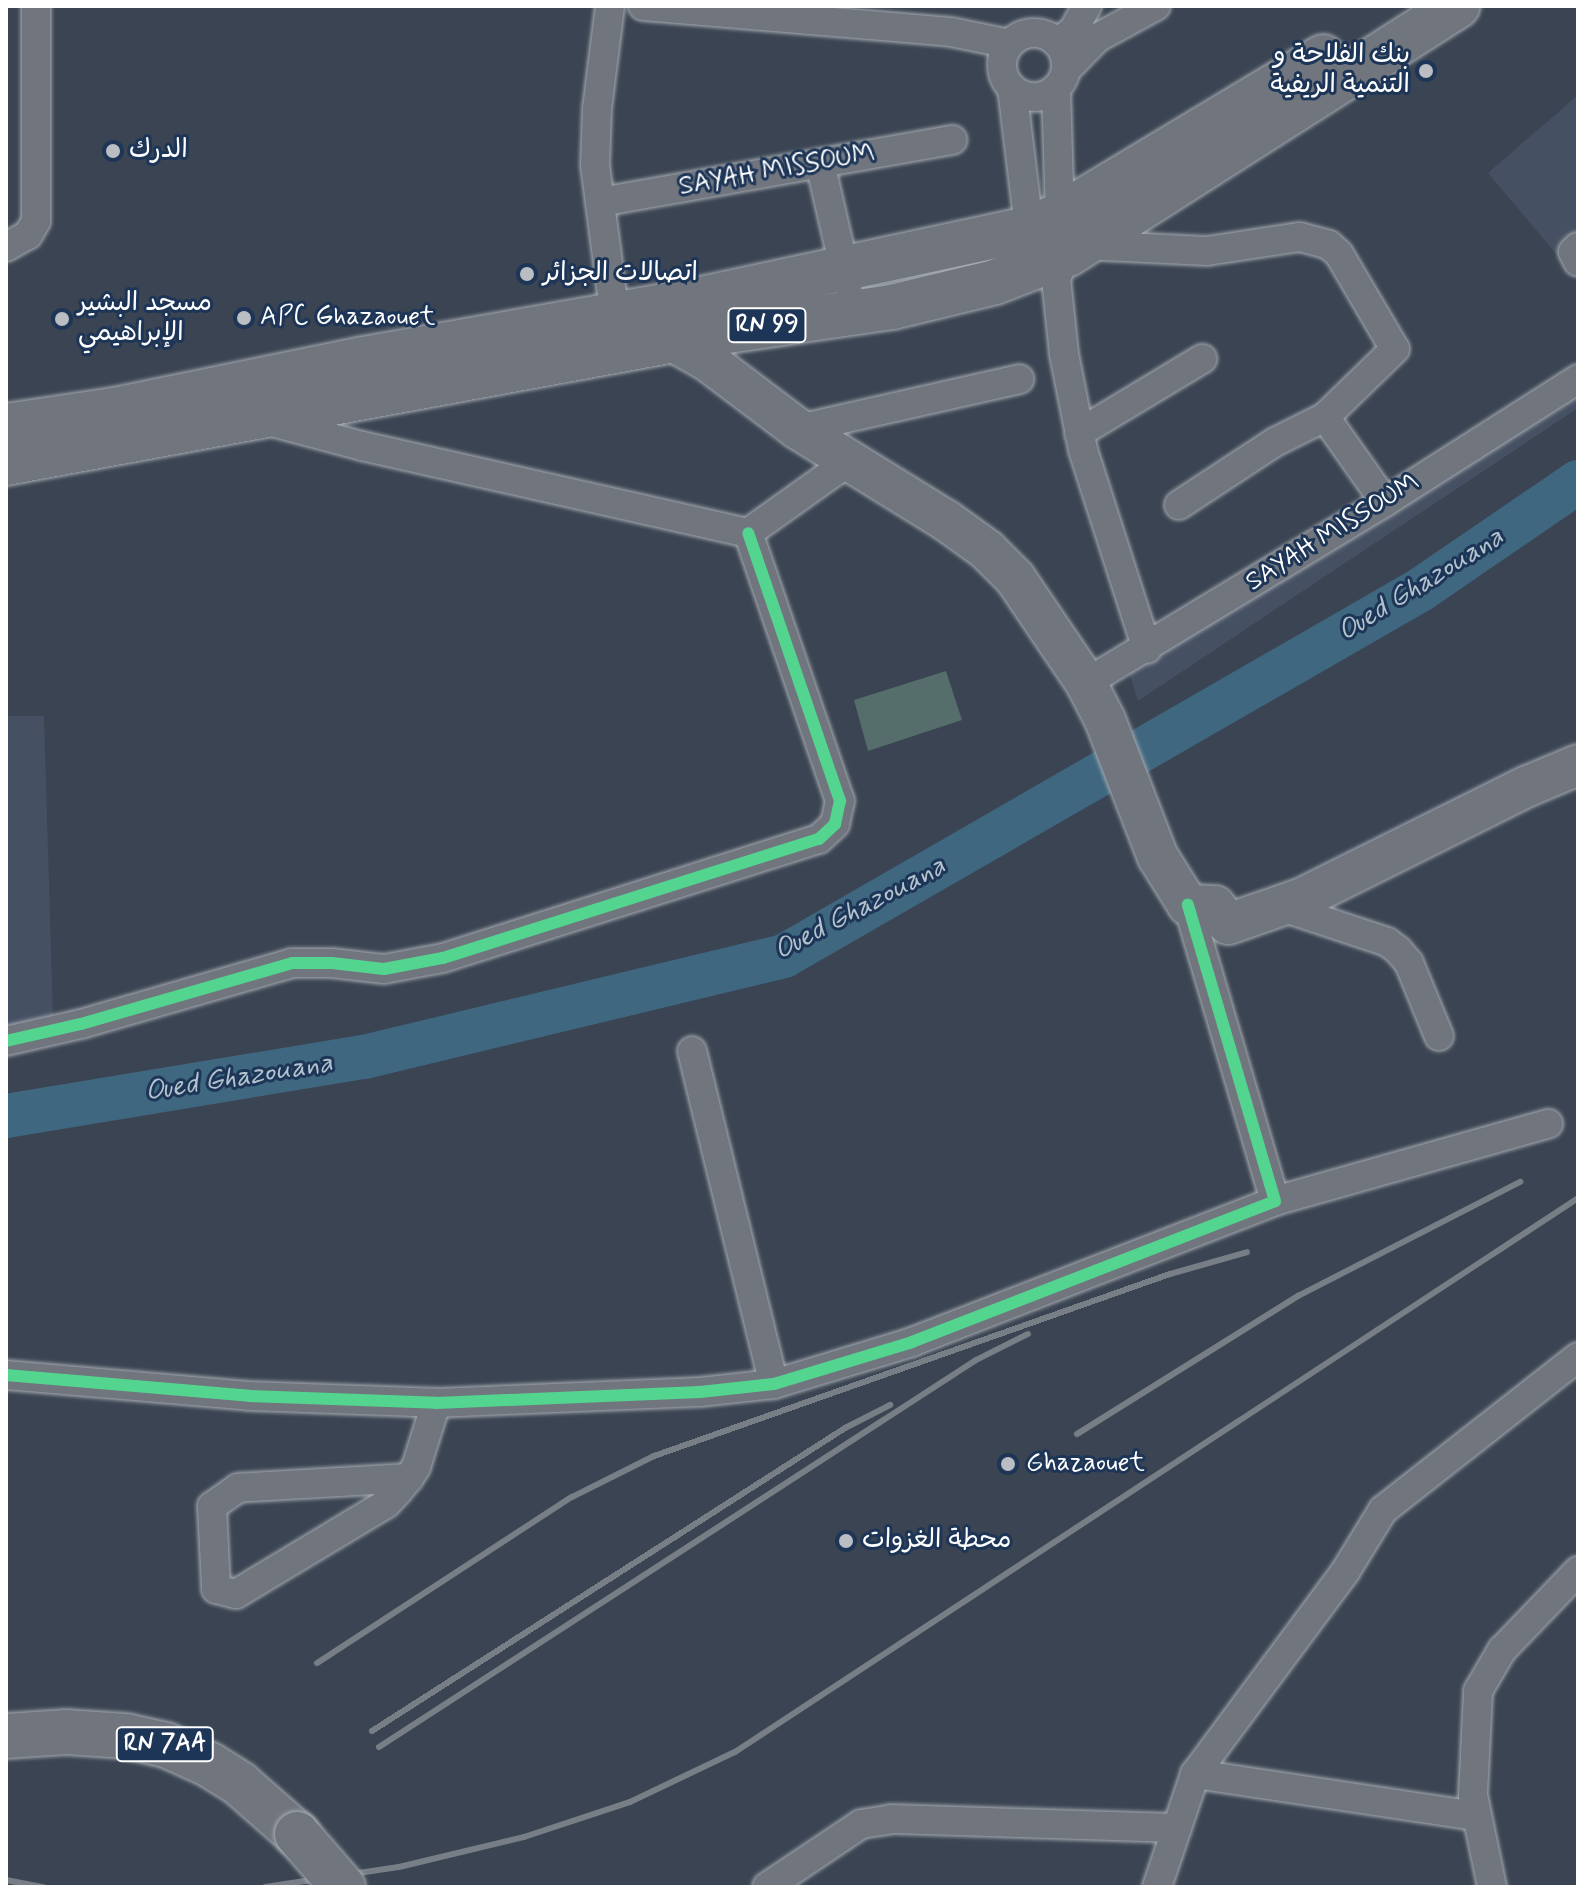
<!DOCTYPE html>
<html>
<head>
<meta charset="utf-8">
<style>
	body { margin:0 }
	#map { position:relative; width:1584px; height:1893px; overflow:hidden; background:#3a4452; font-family:Mynerve,"Playpen Sans Arabic",sans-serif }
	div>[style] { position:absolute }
	.built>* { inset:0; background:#455163 }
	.green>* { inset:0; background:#556d6b }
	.river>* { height:44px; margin:-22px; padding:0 22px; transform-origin:22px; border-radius:22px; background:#3f6780 }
	.roads { filter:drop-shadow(0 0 2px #a6abb1) drop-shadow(0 0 2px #a6abb1) }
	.minor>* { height:28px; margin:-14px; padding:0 14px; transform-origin:14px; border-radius:14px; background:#70757e }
	.minor>.ring { margin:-14px; padding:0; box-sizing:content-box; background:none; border:28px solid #70757e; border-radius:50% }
	.secondary>* { height:40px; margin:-20px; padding:0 20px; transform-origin:20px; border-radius:20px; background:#70757e }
	.primary>* { height:44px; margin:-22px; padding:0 22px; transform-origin:22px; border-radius:22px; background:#70757e }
	.rail>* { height:6px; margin:-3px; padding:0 3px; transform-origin:3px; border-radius:3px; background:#777e86 }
	.bridges { filter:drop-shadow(0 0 2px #a6abb1) drop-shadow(0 0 2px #a6abb1) }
	.primary-bridge>* { height:44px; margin:-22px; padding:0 22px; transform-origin:22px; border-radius:22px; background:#70757e }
	.cycleway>* { height:12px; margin:-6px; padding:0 6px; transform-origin:6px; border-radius:6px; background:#53d58f }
	.dots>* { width:22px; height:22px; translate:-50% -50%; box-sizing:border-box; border:4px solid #1d3557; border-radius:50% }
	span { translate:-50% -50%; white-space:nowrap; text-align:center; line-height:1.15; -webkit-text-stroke:6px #1d3557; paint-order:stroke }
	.shield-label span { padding:2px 6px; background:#1d3557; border:2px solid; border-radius:6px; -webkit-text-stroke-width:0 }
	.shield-label { font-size:24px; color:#fff; font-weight:700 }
	.poi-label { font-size:26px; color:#fff }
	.right { translate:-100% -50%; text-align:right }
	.left { translate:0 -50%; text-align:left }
	.street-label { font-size:26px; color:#fff }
	.water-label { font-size:28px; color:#b2c3ce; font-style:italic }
	.frame { position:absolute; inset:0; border:8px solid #fff; pointer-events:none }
</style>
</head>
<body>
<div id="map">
	<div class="built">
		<i style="clip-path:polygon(1578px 95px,1578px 252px,1563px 262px,1488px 173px)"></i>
		<i style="clip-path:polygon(1578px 365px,1578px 408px,1138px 701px,1125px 658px)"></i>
		<i style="clip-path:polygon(6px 716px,44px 716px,53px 1018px,6px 1026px)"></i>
	</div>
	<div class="green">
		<i style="clip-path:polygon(946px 671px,962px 720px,868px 751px,854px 700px)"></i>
	</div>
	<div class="river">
		<i style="left:6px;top:1116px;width:363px;rotate:-9.4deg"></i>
		<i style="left:364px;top:1057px;width:432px;rotate:-13.5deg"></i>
		<i style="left:784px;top:956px;width:734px;rotate:-29.92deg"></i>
		<i style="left:1420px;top:590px;width:191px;rotate:-34.4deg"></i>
	</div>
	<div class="roads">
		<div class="minor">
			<i style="left:610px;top:6px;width:104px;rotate:97.2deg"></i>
			<i style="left:597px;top:109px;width:56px;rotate:92deg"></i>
			<i style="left:595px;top:165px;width:152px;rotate:82.5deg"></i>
			<i style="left:643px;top:6px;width:309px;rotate:4.8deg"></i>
			<i style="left:951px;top:32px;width:60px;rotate:11.5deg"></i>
			<i class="ring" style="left:1002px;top:33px;width:36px;height:36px"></i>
			<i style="left:1057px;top:42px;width:19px;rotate:-35deg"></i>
			<i style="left:1073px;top:31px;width:29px;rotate:-61deg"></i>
			<i style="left:1066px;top:70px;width:45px;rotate:-45.9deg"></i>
			<i style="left:1097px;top:38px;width:67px;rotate:-28.5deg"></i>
			<i style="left:1012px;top:88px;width:155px;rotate:83deg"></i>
			<i style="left:1056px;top:89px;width:126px;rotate:88.2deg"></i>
			<i style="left:1060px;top:215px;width:40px;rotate:78deg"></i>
			<i style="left:1068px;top:254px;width:27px;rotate:117deg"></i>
			<i style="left:1056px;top:278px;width:76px;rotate:84deg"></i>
			<i style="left:1064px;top:354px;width:98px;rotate:78.8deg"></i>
			<i style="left:1083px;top:450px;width:209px;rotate:72.2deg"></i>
			<i style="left:820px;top:163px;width:124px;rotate:77deg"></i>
			<i style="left:600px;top:202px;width:358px;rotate:-10deg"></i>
			<i style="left:1083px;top:245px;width:124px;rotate:2.8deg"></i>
			<i style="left:1207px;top:251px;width:94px;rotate:-8.6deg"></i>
			<i style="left:1300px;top:237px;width:30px;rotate:15deg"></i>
			<i style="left:1329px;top:245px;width:13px;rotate:42deg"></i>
			<i style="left:1339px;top:254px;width:110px;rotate:59.5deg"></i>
			<i style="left:1395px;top:349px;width:98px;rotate:135.8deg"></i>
			<i style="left:6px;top:247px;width:25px;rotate:-29deg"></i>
			<i style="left:28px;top:235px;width:16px;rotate:-60deg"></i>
			<i style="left:36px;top:221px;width:215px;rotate:-90deg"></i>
			<i style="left:1578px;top:247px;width:7px;rotate:135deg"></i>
			<i style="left:1573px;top:252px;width:11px;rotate:63deg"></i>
			<i style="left:268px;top:421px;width:97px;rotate:14.9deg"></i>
			<i style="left:362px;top:446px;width:396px;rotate:12.7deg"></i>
			<i style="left:748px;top:533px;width:123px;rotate:-35.4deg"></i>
			<i style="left:798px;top:429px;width:227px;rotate:-12.7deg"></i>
			<i style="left:1079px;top:433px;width:144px;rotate:-31deg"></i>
			<i style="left:1179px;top:505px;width:115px;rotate:-33.3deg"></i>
			<i style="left:1275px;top:442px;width:56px;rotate:-26.6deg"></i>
			<i style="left:1325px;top:417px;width:104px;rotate:54.8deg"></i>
			<i style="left:1086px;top:683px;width:350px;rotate:-31.2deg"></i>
			<i style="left:1385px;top:502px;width:229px;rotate:-32.5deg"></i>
			<i style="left:1275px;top:911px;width:10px;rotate:-17deg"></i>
			<i style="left:1285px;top:908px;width:108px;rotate:18.4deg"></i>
			<i style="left:1387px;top:942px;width:14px;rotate:36deg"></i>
			<i style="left:1398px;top:950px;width:17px;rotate:50deg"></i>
			<i style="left:1409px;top:963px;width:79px;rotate:67.7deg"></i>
			<i style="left:6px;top:1041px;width:77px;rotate:-12.8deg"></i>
			<i style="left:81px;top:1024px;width:220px;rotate:-16.1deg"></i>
			<i style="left:292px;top:963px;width:40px"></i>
			<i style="left:332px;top:963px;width:52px;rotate:6.6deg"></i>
			<i style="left:384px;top:969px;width:60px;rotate:-10.6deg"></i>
			<i style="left:443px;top:958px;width:394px;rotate:-17.6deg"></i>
			<i style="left:819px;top:839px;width:22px;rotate:-43deg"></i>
			<i style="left:835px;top:824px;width:24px;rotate:-78deg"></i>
			<i style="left:840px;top:801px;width:283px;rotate:-108.9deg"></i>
			<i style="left:692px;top:1051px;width:343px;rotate:76.2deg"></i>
			<i style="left:1275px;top:1201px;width:284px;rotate:-15.8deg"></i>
			<i style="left:6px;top:1375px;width:244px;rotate:4.9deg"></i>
			<i style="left:249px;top:1396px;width:187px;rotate:2.1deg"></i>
			<i style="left:436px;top:1403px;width:264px;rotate:-2.4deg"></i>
			<i style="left:700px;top:1392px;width:74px;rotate:-6.2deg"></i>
			<i style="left:774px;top:1384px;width:144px;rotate:-16.9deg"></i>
			<i style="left:912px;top:1342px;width:389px;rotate:-21.2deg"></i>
			<i style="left:1275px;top:1201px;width:309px;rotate:-106.4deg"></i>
			<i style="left:409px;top:1478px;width:171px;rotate:176.7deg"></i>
			<i style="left:238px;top:1488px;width:32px;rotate:145deg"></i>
			<i style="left:212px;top:1506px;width:83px;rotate:87.2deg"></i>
			<i style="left:216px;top:1589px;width:21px;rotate:14deg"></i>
			<i style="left:236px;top:1594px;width:175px;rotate:-31deg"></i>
			<i style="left:386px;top:1504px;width:18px;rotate:-47deg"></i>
			<i style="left:398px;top:1491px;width:17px;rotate:-50deg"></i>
			<i style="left:409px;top:1478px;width:13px;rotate:-58deg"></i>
			<i style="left:416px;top:1467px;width:67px;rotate:-72.6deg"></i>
			<i style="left:1195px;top:1774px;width:284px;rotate:8.5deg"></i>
			<i style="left:767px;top:1887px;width:113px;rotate:-33.8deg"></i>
			<i style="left:861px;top:1824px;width:30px;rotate:-9deg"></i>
			<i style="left:891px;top:1819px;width:286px;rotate:1.8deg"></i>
			<i style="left:1157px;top:1887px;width:119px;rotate:-71.4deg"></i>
			<i style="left:1195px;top:1774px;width:252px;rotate:-53.4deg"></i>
			<i style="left:1345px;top:1572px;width:73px;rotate:-58.5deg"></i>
			<i style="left:1383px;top:1510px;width:248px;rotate:-38.1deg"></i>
			<i style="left:1492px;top:1887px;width:94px;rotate:-101.7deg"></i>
			<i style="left:1473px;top:1795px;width:104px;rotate:-87.2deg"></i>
			<i style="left:1478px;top:1691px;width:48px;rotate:-59.7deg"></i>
			<i style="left:1502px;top:1650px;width:110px;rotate:-46.1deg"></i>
		</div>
		<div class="secondary">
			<i style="left:663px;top:322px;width:23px;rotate:61deg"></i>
			<i style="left:674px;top:342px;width:39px;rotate:29deg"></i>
			<i style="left:708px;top:361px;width:113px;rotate:37.1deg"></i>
			<i style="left:798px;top:429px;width:175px;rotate:31.7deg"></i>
			<i style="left:947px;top:521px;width:49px;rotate:35.9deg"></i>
			<i style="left:987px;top:550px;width:40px;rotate:45deg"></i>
			<i style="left:1015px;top:578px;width:127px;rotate:55.9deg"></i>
			<i style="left:1086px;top:683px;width:42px;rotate:62.8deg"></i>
			<i style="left:1105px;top:720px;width:147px;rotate:68.9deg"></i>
			<i style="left:1158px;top:857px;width:57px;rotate:58deg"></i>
			<i style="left:1188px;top:905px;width:27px;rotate:2deg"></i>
			<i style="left:1215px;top:906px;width:22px;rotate:54deg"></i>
			<i style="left:1228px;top:924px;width:79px;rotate:-19.1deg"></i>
			<i style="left:1303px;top:898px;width:251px;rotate:-26.5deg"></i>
			<i style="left:1528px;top:786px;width:54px;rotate:-22.8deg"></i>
		</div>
		<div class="primary">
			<i style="left:6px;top:426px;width:109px;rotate:-8.4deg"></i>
			<i style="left:114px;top:410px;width:254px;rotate:-11.6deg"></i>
			<i style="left:363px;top:359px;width:334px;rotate:-10deg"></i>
			<i style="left:692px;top:301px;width:343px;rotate:-12.1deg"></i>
			<i style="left:1027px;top:229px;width:36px;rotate:-23deg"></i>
			<i style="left:1060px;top:215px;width:307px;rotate:-31deg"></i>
			<i style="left:6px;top:463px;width:713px;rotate:-10.43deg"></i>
			<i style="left:707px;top:334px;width:187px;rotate:-8.3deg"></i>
			<i style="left:892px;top:307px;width:106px;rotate:-13.6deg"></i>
			<i style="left:995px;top:282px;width:78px;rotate:-21deg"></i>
			<i style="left:1068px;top:254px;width:462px;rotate:-32.5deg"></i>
			<i style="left:6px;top:1736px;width:60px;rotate:-3.8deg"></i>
			<i style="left:66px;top:1732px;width:60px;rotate:3.8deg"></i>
			<i style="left:126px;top:1736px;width:41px;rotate:12.7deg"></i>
			<i style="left:166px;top:1745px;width:48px;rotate:24.4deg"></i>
			<i style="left:210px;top:1765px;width:36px;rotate:32deg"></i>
			<i style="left:240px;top:1784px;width:76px;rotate:41.3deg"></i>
		</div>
	</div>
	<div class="rail">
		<i style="left:1077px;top:1434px;width:261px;rotate:-32deg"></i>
		<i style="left:1298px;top:1296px;width:250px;rotate:-27.2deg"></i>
		<i style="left:317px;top:1663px;width:304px;rotate:-33.1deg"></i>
		<i style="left:572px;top:1497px;width:92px;rotate:-26.6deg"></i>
		<i style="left:654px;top:1456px;width:547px;rotate:-19.43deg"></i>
		<i style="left:1170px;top:1274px;width:80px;rotate:-15.9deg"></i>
		<i style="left:372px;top:1731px;width:562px;rotate:-32.64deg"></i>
		<i style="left:845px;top:1428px;width:51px;rotate:-27.1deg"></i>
		<i style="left:379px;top:1747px;width:711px;rotate:-32.95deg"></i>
		<i style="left:976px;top:1360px;width:58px;rotate:-26.6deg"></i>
		<i style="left:6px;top:1880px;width:38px;rotate:11deg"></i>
		<i style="left:265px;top:1887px;width:135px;rotate:-8.5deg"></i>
		<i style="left:399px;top:1867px;width:129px;rotate:-13.5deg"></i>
		<i style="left:524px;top:1837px;width:112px;rotate:-18.3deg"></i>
		<i style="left:630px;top:1802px;width:116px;rotate:-25.5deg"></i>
		<i style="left:735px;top:1752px;width:1009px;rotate:-33.31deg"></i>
	</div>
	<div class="bridges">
		<div class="primary-bridge">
			<i style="left:297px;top:1834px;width:70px;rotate:49deg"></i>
		</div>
	</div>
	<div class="cycleway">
		<i style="left:6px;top:1041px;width:77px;rotate:-12.8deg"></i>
		<i style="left:81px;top:1024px;width:220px;rotate:-16.1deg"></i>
		<i style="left:292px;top:963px;width:40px"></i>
		<i style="left:332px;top:963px;width:52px;rotate:6.6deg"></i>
		<i style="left:384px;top:969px;width:60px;rotate:-10.6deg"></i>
		<i style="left:443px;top:958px;width:394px;rotate:-17.6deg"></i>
		<i style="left:819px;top:839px;width:22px;rotate:-43deg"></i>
		<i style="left:835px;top:824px;width:24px;rotate:-78deg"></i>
		<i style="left:840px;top:801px;width:283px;rotate:-108.9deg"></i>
		<i style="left:6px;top:1375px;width:244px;rotate:4.9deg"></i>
		<i style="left:249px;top:1396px;width:187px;rotate:2.1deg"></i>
		<i style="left:436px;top:1403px;width:264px;rotate:-2.4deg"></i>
		<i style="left:700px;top:1392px;width:74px;rotate:-6.2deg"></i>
		<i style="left:774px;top:1384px;width:144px;rotate:-16.9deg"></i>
		<i style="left:912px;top:1342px;width:389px;rotate:-21.2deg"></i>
		<i style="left:1275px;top:1201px;width:309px;rotate:-106.4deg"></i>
	</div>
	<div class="dots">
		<i style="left:1426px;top:71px;background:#babec2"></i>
		<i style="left:113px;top:151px;background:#babec2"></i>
		<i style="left:527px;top:274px;background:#babec2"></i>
		<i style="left:244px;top:318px;background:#babec2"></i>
		<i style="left:62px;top:319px;background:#babec2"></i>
		<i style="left:1008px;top:1464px;background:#babec2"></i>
		<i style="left:846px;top:1541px;background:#babec2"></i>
	</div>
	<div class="shield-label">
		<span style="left:767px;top:325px">RN 99</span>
		<span style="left:165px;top:1744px">RN 7AA</span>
	</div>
	<div class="poi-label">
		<span class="right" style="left:1410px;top:71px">بنك الفلاحة و<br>التنمية الريفية</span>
		<span class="left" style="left:129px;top:151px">الدرك</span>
		<span class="left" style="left:543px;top:274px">اتصالات الجزائر</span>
		<span class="left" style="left:78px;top:319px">مسجد البشير<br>الإبراهيمي</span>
		<span class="left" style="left:260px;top:318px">APC Ghazaouet</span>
		<span class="left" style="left:1026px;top:1464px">Ghazaouet</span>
		<span class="left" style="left:862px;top:1541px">محطة الغزوات</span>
	</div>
	<div class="street-label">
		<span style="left:777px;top:171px;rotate:-10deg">SAYAH MISSOUM</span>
		<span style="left:1333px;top:533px;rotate:-32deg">SAYAH MISSOUM</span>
	</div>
	<div class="water-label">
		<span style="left:1421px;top:585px;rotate:-32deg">Oued Ghazouana</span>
		<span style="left:860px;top:909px;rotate:-28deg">Oued Ghazouana</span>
		<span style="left:239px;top:1078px;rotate:-9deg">Oued Ghazouana</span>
	</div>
	<div class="frame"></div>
</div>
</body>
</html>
